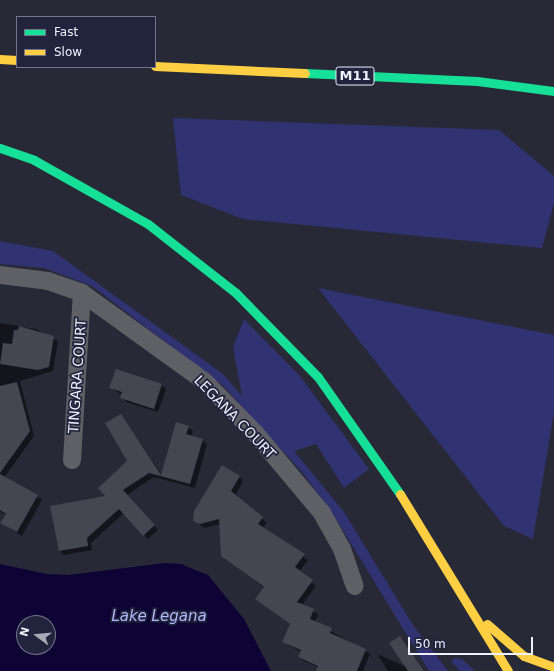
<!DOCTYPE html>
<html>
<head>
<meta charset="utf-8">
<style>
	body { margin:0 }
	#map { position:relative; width:554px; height:671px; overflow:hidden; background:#272936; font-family:"DejaVu Sans",sans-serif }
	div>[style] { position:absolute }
	.green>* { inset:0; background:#313271 }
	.water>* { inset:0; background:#0d0435 }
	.shadow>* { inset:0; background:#0007 }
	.building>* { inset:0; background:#444652 }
	.street>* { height:18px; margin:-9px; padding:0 9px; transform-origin:9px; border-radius:9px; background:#5e6066 }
	.fast>* { height:9px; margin:-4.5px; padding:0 4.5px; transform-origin:4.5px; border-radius:4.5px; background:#16e098 }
	.slow>* { height:9px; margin:-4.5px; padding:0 4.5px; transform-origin:4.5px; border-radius:4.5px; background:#ffcf43 }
	span { translate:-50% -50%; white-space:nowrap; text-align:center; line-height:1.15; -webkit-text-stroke:3.5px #21243c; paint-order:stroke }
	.shield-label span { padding:1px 3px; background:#21243c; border:1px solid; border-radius:3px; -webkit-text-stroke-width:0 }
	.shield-label { font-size:13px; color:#edf0fd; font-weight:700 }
	.street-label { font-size:14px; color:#edf0fd }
	.water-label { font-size:15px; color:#b1b8f9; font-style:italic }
	.legend { position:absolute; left:16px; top:16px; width:140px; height:52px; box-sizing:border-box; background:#21243c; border:1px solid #737689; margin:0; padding:5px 7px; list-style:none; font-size:12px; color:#edf0fd }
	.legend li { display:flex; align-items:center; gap:8px; height:20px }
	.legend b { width:20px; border:1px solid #737689 }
	.north { position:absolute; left:16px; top:615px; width:40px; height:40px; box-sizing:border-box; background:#21243c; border:1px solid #737689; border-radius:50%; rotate:286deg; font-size:11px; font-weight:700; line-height:16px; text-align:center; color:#edf0fd }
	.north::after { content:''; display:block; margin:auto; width:14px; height:18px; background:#a8aab7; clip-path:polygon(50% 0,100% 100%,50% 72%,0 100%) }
	.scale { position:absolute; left:408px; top:637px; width:125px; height:18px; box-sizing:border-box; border:2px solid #edf0fd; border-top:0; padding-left:5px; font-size:12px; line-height:14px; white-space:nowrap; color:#edf0fd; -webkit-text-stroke:3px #21243c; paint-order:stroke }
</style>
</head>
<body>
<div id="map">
	<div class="green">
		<i style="clip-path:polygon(173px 118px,499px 130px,554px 176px,554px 203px,542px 248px,243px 219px,181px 195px)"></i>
		<i style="clip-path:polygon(0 241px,53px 251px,223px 374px,242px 396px,233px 347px,244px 319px,300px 376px,369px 469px,344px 488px,316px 444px,294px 451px,344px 512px,413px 625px,448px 671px,429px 671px,331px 511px,301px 471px,223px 386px,92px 286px,44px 268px,0 264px)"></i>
		<i style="clip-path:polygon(318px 288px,554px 335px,554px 412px,533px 539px,504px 526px)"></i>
		<i style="clip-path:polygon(455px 658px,462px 659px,475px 671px,460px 671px,451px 661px)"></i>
	</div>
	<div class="water">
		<i style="clip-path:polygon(evenodd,165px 563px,181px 564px,208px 575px,244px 619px,271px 671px,0 671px,0 564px,47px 574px,69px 575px,165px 563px,24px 623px,48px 623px,48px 647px,24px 647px,24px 623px)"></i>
	</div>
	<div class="shadow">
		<i style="clip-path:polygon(0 323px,36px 329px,58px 341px,53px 371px,20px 381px,34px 436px,4px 478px,42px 500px,22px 536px,2px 523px,6px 515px,0 512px)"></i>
		<i style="clip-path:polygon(161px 384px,166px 389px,158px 412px,126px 402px,122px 395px,111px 388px)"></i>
		<i style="clip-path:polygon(121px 415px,162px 475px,188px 427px,193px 431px,191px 437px,202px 440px,207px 444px,195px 488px,154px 477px,127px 495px,158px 530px,148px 539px,124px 513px,91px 543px,92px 550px,64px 555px,60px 551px,107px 497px,128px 461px)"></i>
		<i style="clip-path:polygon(239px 476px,243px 481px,235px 496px,267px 523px,262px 528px,308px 560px,299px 572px,316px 586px,302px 605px,318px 614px,315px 622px,370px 654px,363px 671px,317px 671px,318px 667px,304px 661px,299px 657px,301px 652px,284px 642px,291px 625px,261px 603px,264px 588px,222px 556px,220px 524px,205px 528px,194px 520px)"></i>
		<i style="clip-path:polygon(400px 637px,404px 641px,424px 671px,388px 671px,377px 654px,407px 667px)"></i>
	</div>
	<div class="building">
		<i style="clip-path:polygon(19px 326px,54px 336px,49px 367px,38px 370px,0 364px,3px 343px,12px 344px,14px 330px,18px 330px)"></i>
		<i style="clip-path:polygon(116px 369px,162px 384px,154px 409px,120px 398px,122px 392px,109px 388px)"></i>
		<i style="clip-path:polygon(17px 382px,30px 431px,0 473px,0 386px)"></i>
		<i style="clip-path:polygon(121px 414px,161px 475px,176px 422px,189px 426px,186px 434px,203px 439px,190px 484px,149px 473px,123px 490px,155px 525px,143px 536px,119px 509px,87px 538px,88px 546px,59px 551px,50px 506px,105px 496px,98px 488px,127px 461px,105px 423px)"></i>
		<i style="clip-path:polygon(222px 465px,240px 476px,231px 491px,263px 517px,258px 524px,305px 554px,295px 567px,313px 580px,297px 602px,314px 609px,310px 619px,332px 628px,330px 633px,366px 649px,357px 671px,316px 671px,318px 666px,298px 657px,301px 650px,282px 642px,290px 624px,255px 599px,264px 587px,221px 556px,219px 519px,200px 524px,193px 521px,194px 511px)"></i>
		<i style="clip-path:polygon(0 474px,38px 495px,17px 532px,0 523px,6px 514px,0 510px)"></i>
		<i style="clip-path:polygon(400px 636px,424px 671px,408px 671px,389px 643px)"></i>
	</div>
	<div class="street">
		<i style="left:0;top:275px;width:48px;rotate:7.1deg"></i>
		<i style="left:48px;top:281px;width:36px;rotate:19deg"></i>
		<i style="left:82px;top:293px;width:150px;rotate:35.8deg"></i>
		<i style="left:204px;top:381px;width:74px;rotate:45.5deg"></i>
		<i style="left:256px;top:434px;width:103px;rotate:50.1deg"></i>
		<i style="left:322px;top:513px;width:41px;rotate:60.9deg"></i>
		<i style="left:342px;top:549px;width:39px;rotate:71deg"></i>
		<i style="left:72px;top:460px;width:167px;rotate:-86.6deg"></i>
	</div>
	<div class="fast">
		<i style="left:305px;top:73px;width:172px;rotate:2.7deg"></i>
		<i style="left:477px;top:81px;width:78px;rotate:7.4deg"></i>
		<i style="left:0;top:148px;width:36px;rotate:19deg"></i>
		<i style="left:34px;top:160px;width:131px;rotate:29.3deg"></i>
		<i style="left:148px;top:224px;width:112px;rotate:38.1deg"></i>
		<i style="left:236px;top:293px;width:117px;rotate:45.7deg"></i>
		<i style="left:318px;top:377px;width:143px;rotate:55deg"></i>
	</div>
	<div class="slow">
		<i style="left:0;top:59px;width:17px;rotate:3deg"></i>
		<i style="left:155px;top:66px;width:150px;rotate:2.7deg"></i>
		<i style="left:400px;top:494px;width:207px;rotate:58.6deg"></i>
		<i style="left:487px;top:624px;width:49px;rotate:40.9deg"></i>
		<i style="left:524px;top:656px;width:32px;rotate:20deg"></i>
	</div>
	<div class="shield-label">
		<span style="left:355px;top:76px">M11</span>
	</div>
	<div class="street-label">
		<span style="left:77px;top:376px;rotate:-86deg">TINGARA COURT</span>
		<span style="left:235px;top:417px;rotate:46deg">LEGANA COURT</span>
	</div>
	<div class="water-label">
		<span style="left:159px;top:617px">Lake Legana</span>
	</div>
	<ul class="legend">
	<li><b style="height:5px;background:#16e098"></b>Fast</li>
	<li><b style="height:5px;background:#ffcf43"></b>Slow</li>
	</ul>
	<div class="north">N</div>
	<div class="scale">50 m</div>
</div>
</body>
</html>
